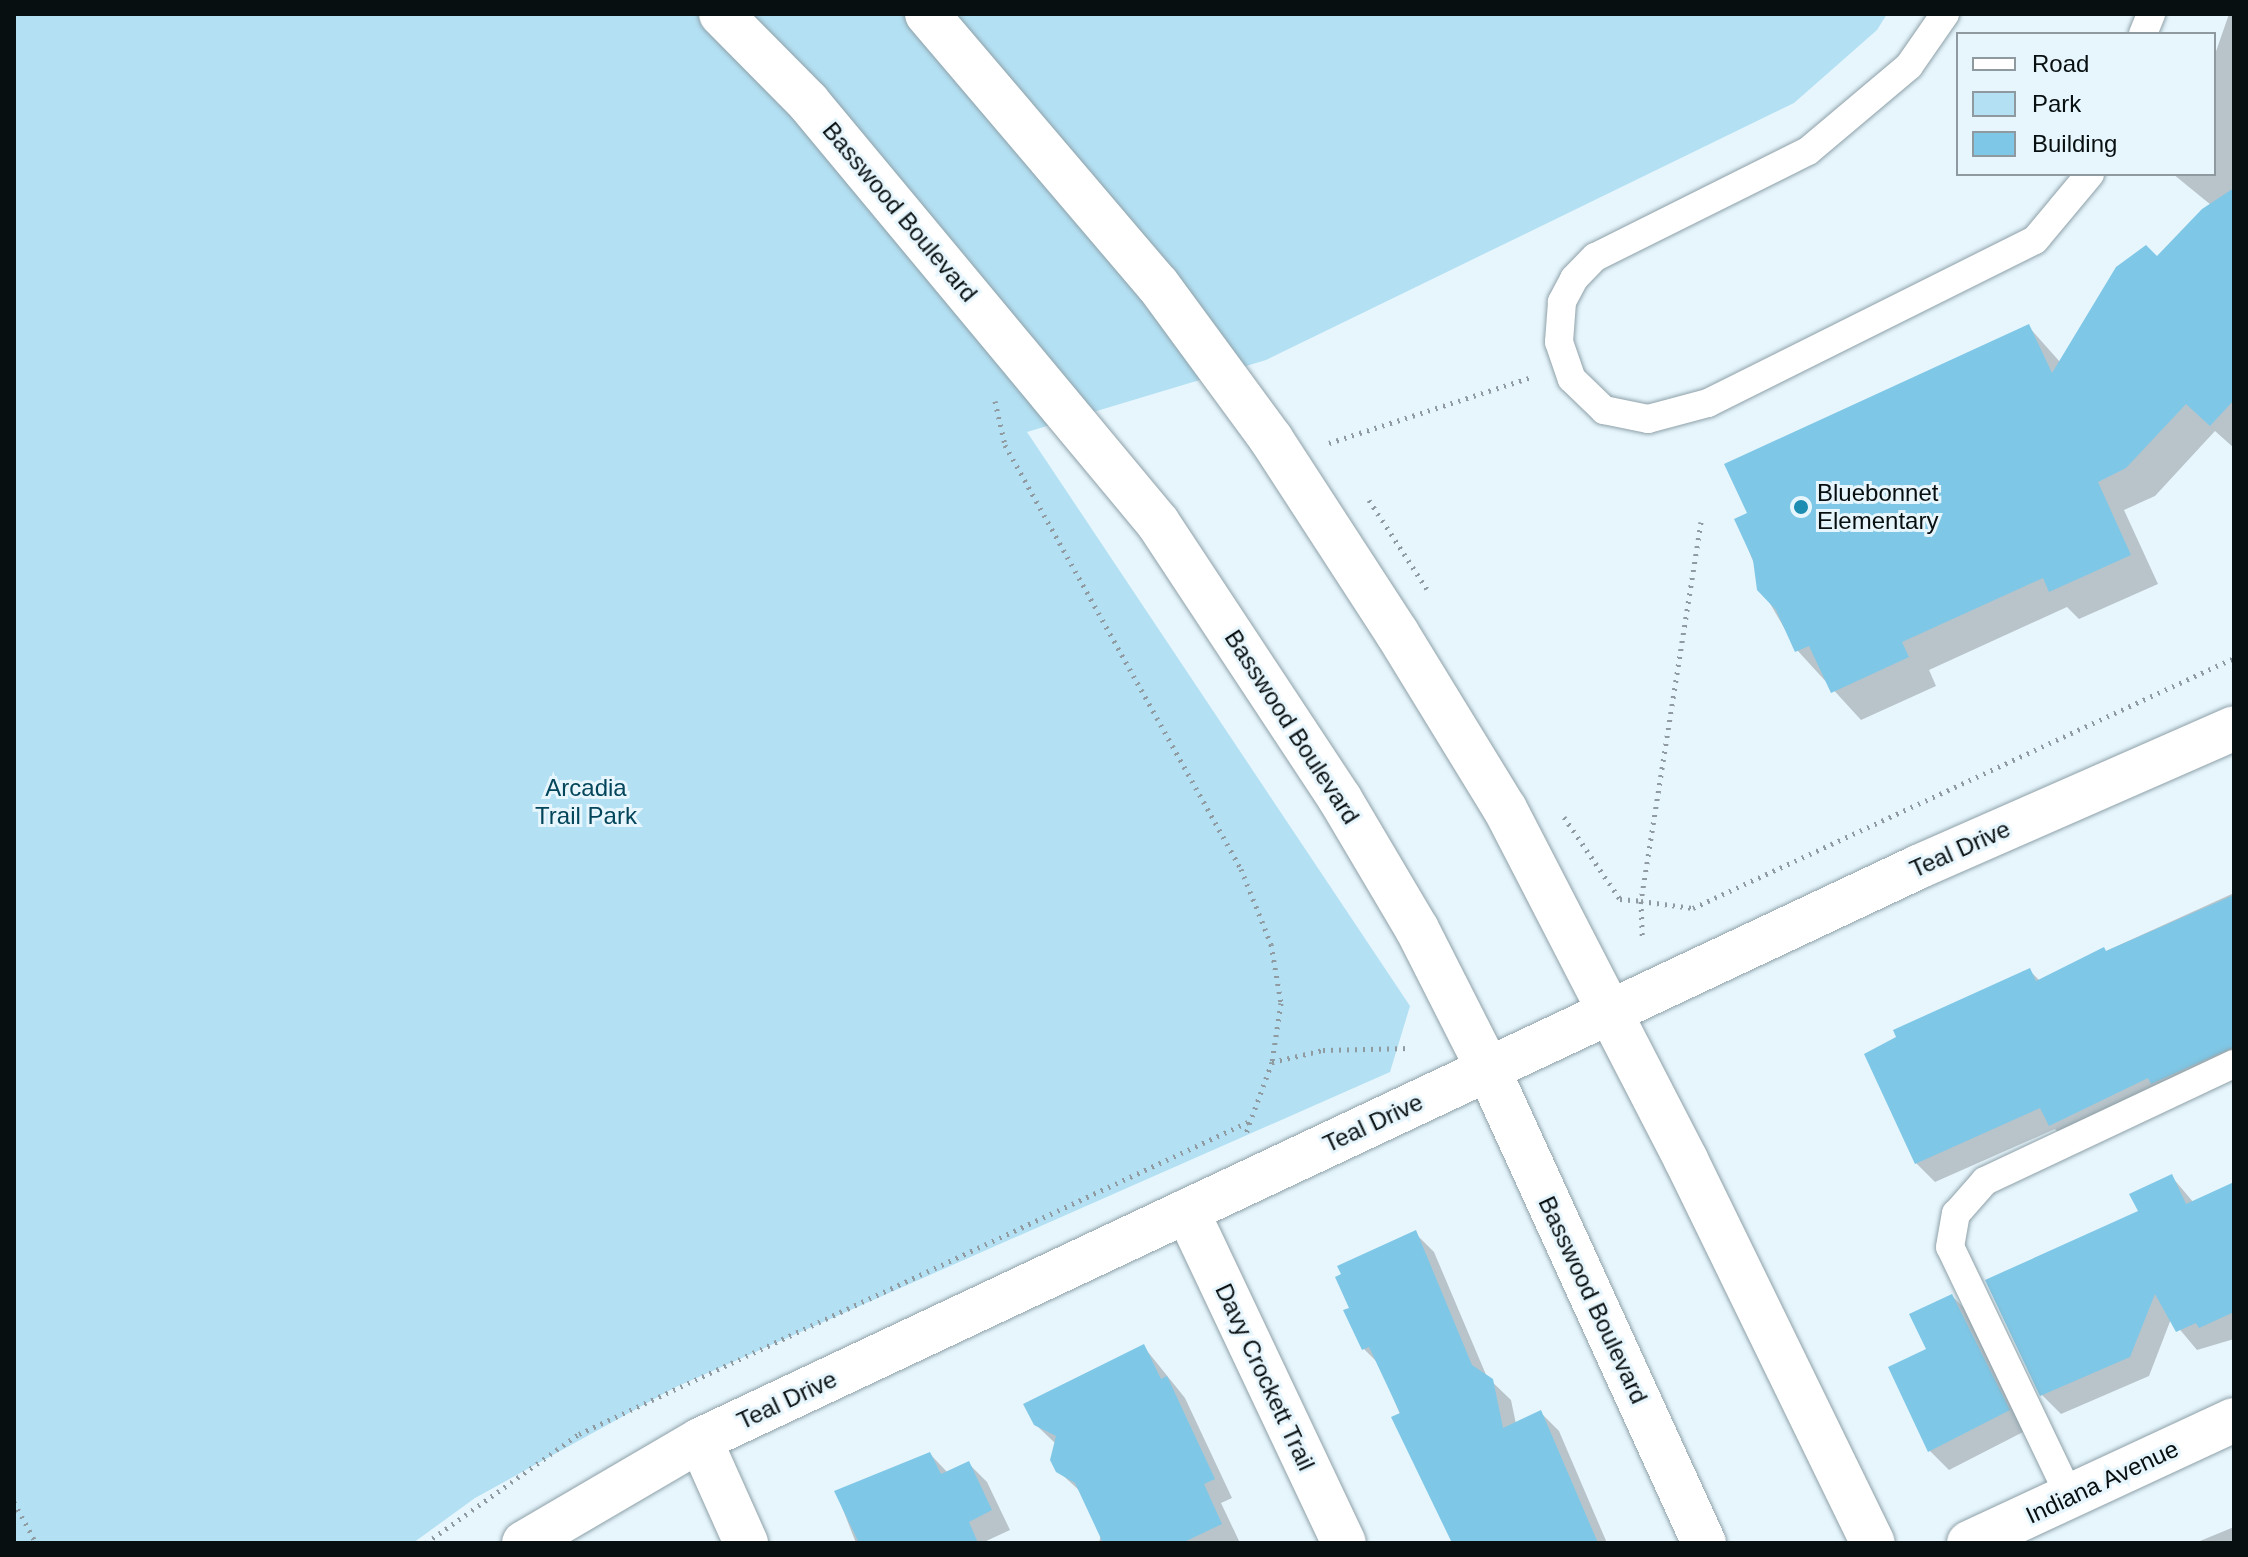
<!DOCTYPE html>
<html>
<head>
<meta charset="utf-8">
<style>
	body { margin:0 }
	#map { position:relative; width:2248px; height:1557px; overflow:hidden; background:#e7f6fd; font-family:Helvetica,sans-serif }
	div>[style] { position:absolute }
	.green>* { inset:0; background:#b3e0f3 }
	.shadow>* { inset:0; background:#0003 }
	.building>* { inset:0; background:#7fc7e6 }
	.path>* { height:5px; margin-top:-2.5px; transform-origin:0; background:repeating-linear-gradient(90deg,#8f9ba0 0 2px,transparent 0 8px) }
	.roads { filter:drop-shadow(0 0 2px #8ea0a8) drop-shadow(0 0 2px #8ea0a8) }
	.service>* { height:28px; margin:-14px; padding:0 14px; transform-origin:14px; border-radius:14px; background:#fff }
	.minor>* { height:44px; margin:-22px; padding:0 22px; transform-origin:22px; border-radius:22px; background:#fff }
	.secondary>* { height:44px; margin:-22px; padding:0 22px; transform-origin:22px; border-radius:22px; background:#fff }
	.dots>* { width:22px; height:22px; translate:-50% -50%; box-sizing:border-box; border:4px solid #e7f6fd; border-radius:50% }
	span { translate:-50% -50%; white-space:nowrap; text-align:center; line-height:1.15; -webkit-text-stroke:6px #e7f6fd; paint-order:stroke }
	.street-label { font-size:24px; color:#080f11 }
	.poi-label { font-size:24px; color:#080f11 }
	.left { translate:0 -50%; text-align:left }
	.park-label { font-size:24px; color:#03455a }
	.frame { position:absolute; inset:0; border:16px solid #080f11; pointer-events:none }
	.legend { position:absolute; left:1956px; top:32px; width:260px; height:144px; box-sizing:border-box; background:#e7f6fd; border:2px solid #8e9a9f; margin:0; padding:10px 14px; list-style:none; font-size:24px; color:#080f11 }
	.legend li { display:flex; align-items:center; gap:16px; height:40px }
	.legend b { width:40px; border:2px solid #8e9a9f }
</style>
</head>
<body>
<div id="map">
	<div class="green">
		<i style="clip-path:polygon(14px 14px,1887px 14px,1877px 30px,1794px 103px,1266px 360px,1027px 432px,1410px 1006px,1390px 1072px,676px 1387px,475px 1498px,413px 1543px,14px 1543px)"></i>
	</div>
	<div class="shadow">
		<i style="clip-path:polygon(2229px 14px,2234px 14px,2234px 448px,2215px 431px,2155px 496px,2124px 510px,2158px 584px,2079px 619px,2067px 607px,1929px 670px,1936px 686px,1861px 720px,1797px 650px,1768px 600px,1737px 520px,2029px 327px,2060px 362px,2211px 205px,2173px 174px,2214px 174px,2214px 57px)"></i>
		<i style="clip-path:polygon(2234px 893px,2234px 1057px,2070px 1144px,2055px 1129px,1935px 1182px,1916px 1163px,2029px 970px,2040px 981px)"></i>
		<i style="clip-path:polygon(2172px 1177px,2194px 1203px,2234px 1184px,2234px 1339px,2197px 1350px,2171px 1319px,2149px 1376px,2061px 1414px,2042px 1395px,2140px 1212px)"></i>
		<i style="clip-path:polygon(1415px 1233px,1434px 1252px,1487px 1377px,1511px 1400px,1516px 1424px,1540px 1412px,1559px 1431px,1607px 1543px,1454px 1543px,1379px 1364px,1364px 1349px,1352px 1309px)"></i>
		<i style="clip-path:polygon(1953px 1297px,1972px 1316px,2027px 1430px,1949px 1470px,1930px 1451px,1928px 1350px,1912px 1315px)"></i>
		<i style="clip-path:polygon(1144px 1347px,1185px 1398px,1232px 1498px,1221px 1503px,1240px 1543px,1099px 1543px,1101px 1534px,1082px 1493px,1057px 1470px,1056px 1444px,1035px 1424px)"></i>
		<i style="clip-path:polygon(930px 1454px,948px 1473px,968px 1463px,987px 1482px,1010px 1530px,982px 1543px,856px 1543px,836px 1492px)"></i>
		<i style="clip-path:polygon(2234px 1527px,2234px 1543px,2195px 1543px)"></i>
	</div>
	<div class="building">
		<i style="clip-path:polygon(2234px 188px,2234px 400px,2210px 426px,2186px 404px,2126px 468px,2098px 482px,2131px 555px,2049px 592px,2043px 578px,1902px 642px,1909px 657px,1831px 693px,1809px 646px,1795px 652px,1776px 610px,1757px 590px,1753px 560px,1734px 519px,1747px 513px,1724px 464px,2029px 324px,2052px 373px,2116px 267px,2146px 245px,2157px 256px,2202px 209px)"></i>
		<i style="clip-path:polygon(2234px 895px,2234px 1047px,2151px 1084px,2148px 1078px,2049px 1126px,2040px 1108px,1915px 1164px,1864px 1054px,1896px 1037px,1893px 1030px,2030px 968px,2036px 981px,2104px 947px,2106px 951px)"></i>
		<i style="clip-path:polygon(2172px 1174px,2186px 1204px,2234px 1182px,2234px 1312px,2199px 1328px,2196px 1323px,2176px 1332px,2155px 1294px,2130px 1357px,2040px 1396px,1985px 1280px,2138px 1211px,2129px 1194px)"></i>
		<i style="clip-path:polygon(1416px 1230px,1472px 1365px,1493px 1379px,1503px 1428px,1541px 1410px,1598px 1543px,1452px 1543px,1391px 1417px,1400px 1413px,1369px 1347px,1362px 1350px,1343px 1310px,1349px 1308px,1335px 1277px,1341px 1274px,1337px 1266px)"></i>
		<i style="clip-path:polygon(1952px 1294px,2010px 1410px,1928px 1452px,1888px 1367px,1926px 1349px,1909px 1314px)"></i>
		<i style="clip-path:polygon(1144px 1344px,1161px 1379px,1167px 1376px,1215px 1479px,1204px 1484px,1222px 1524px,1182px 1543px,1103px 1543px,1075px 1483px,1056px 1472px,1050px 1460px,1056px 1436px,1034px 1425px,1023px 1404px)"></i>
		<i style="clip-path:polygon(930px 1452px,941px 1474px,969px 1461px,992px 1510px,969px 1522px,978px 1543px,859px 1543px,834px 1491px)"></i>
	</div>
	<div class="path">
		<i style="left:995px;top:401px;width:45px;rotate:77.2deg"></i>
		<i style="left:1005px;top:445px;width:485px;rotate:60.9deg"></i>
		<i style="left:1241px;top:869px;width:81px;rotate:68.2deg"></i>
		<i style="left:1271px;top:944px;width:60px;rotate:80.4deg"></i>
		<i style="left:1281px;top:1003px;width:60px;rotate:98.7deg"></i>
		<i style="left:1272px;top:1062px;width:76px;rotate:110.1deg"></i>
		<i style="left:1329px;top:443px;width:213px;rotate:-18deg"></i>
		<i style="left:1369px;top:500px;width:106px;rotate:56.9deg"></i>
		<i style="left:1701px;top:522px;width:384px;rotate:99deg"></i>
		<i style="left:1641px;top:901px;width:52px;rotate:7.7deg"></i>
		<i style="left:1693px;top:908px;width:596px;rotate:-24.8deg"></i>
		<i style="left:1564px;top:817px;width:99px;rotate:55.7deg"></i>
		<i style="left:1620px;top:899px;width:21px;rotate:5deg"></i>
		<i style="left:1641px;top:901px;width:36px;rotate:88deg"></i>
		<i style="left:1272px;top:1062px;width:52px;rotate:-13.2deg"></i>
		<i style="left:1323px;top:1050px;width:88px;rotate:-1.3deg"></i>
		<i style="left:14px;top:1502px;width:47px;rotate:61.8deg"></i>
		<i style="left:426px;top:1543px;width:188px;rotate:-35.5deg"></i>
		<i style="left:579px;top:1434px;width:740px;rotate:-25.01deg"></i>
	</div>
	<div class="roads">
		<div class="service">
			<i style="left:1945px;top:14px;width:63px;rotate:124.7deg"></i>
			<i style="left:1909px;top:66px;width:132px;rotate:139.9deg"></i>
			<i style="left:1808px;top:151px;width:238px;rotate:153.5deg"></i>
			<i style="left:1595px;top:257px;width:30px;rotate:134deg"></i>
			<i style="left:1574px;top:279px;width:26px;rotate:118deg"></i>
			<i style="left:1562px;top:302px;width:40px;rotate:94.3deg"></i>
			<i style="left:1559px;top:342px;width:39px;rotate:71deg"></i>
			<i style="left:1572px;top:379px;width:45px;rotate:44.1deg"></i>
			<i style="left:1604px;top:410px;width:45px;rotate:11.6deg"></i>
			<i style="left:1648px;top:419px;width:62px;rotate:-14.9deg"></i>
			<i style="left:1708px;top:403px;width:365px;rotate:-26.5deg"></i>
			<i style="left:2035px;top:240px;width:86px;rotate:-50.2deg"></i>
			<i style="left:2143px;top:34px;width:22px;rotate:-68deg"></i>
			<i style="left:2070px;top:1497px;width:277px;rotate:-115.6deg"></i>
			<i style="left:1950px;top:1247px;width:34px;rotate:-80deg"></i>
			<i style="left:1956px;top:1214px;width:44px;rotate:-48.7deg"></i>
			<i style="left:1985px;top:1181px;width:275px;rotate:-25.2deg"></i>
		</div>
		<div class="minor">
			<i style="left:1187px;top:1211px;width:367px;rotate:64.7deg"></i>
			<i style="left:700px;top:1440px;width:113px;rotate:65.9deg"></i>
			<i style="left:524px;top:1543px;width:204px;rotate:-30.3deg"></i>
			<i style="left:700px;top:1440px;width:1346px;rotate:-25.19deg"></i>
			<i style="left:1918px;top:867px;width:345px;rotate:-23.7deg"></i>
			<i style="left:1969px;top:1543px;width:292px;rotate:-24.9deg"></i>
		</div>
		<div class="secondary">
			<i style="left:721px;top:14px;width:124px;rotate:45.3deg"></i>
			<i style="left:808px;top:102px;width:547px;rotate:50.26deg"></i>
			<i style="left:1158px;top:523px;width:331px;rotate:56.6deg"></i>
			<i style="left:1340px;top:799px;width:151px;rotate:59.4deg"></i>
			<i style="left:1417px;top:929px;width:157px;rotate:63.1deg"></i>
			<i style="left:1488px;top:1069px;width:521px;rotate:65.5deg"></i>
			<i style="left:927px;top:14px;width:356px;rotate:49.6deg"></i>
			<i style="left:1158px;top:285px;width:191px;rotate:53.7deg"></i>
			<i style="left:1271px;top:439px;width:231px;rotate:57deg"></i>
			<i style="left:1397px;top:633px;width:206px;rotate:58.5deg"></i>
			<i style="left:1505px;top:809px;width:395px;rotate:62.7deg"></i>
			<i style="left:1686px;top:1160px;width:426px;rotate:64deg"></i>
		</div>
	</div>
	<div class="dots">
		<i style="left:1801px;top:507px;background:#1d8db2"></i>
	</div>
	<div class="street-label">
		<span style="left:900px;top:212px;rotate:50deg">Basswood Boulevard</span>
		<span style="left:1292px;top:727px;rotate:57deg">Basswood Boulevard</span>
		<span style="left:1960px;top:849px;rotate:-24deg">Teal Drive</span>
		<span style="left:1373px;top:1123px;rotate:-25deg">Teal Drive</span>
		<span style="left:1593px;top:1300px;rotate:65deg">Basswood Boulevard</span>
		<span style="left:1265px;top:1377px;rotate:65deg">Davy Crockett Trail</span>
		<span style="left:787px;top:1400px;rotate:-25deg">Teal Drive</span>
		<span style="left:2102px;top:1482px;rotate:-25deg">Indiana Avenue</span>
	</div>
	<div class="poi-label">
		<span class="left" style="left:1817px;top:507px">Bluebonnet<br>Elementary</span>
	</div>
	<div class="park-label">
		<span style="left:586px;top:802px">Arcadia<br>Trail Park</span>
	</div>
	<div class="frame"></div>
	<ul class="legend">
	<li><b style="height:10px;background:#fff"></b>Road</li>
	<li><b style="height:22px;background:#b3e0f3"></b>Park</li>
	<li><b style="height:22px;background:#7fc7e6"></b>Building</li>
	</ul>
</div>
</body>
</html>
